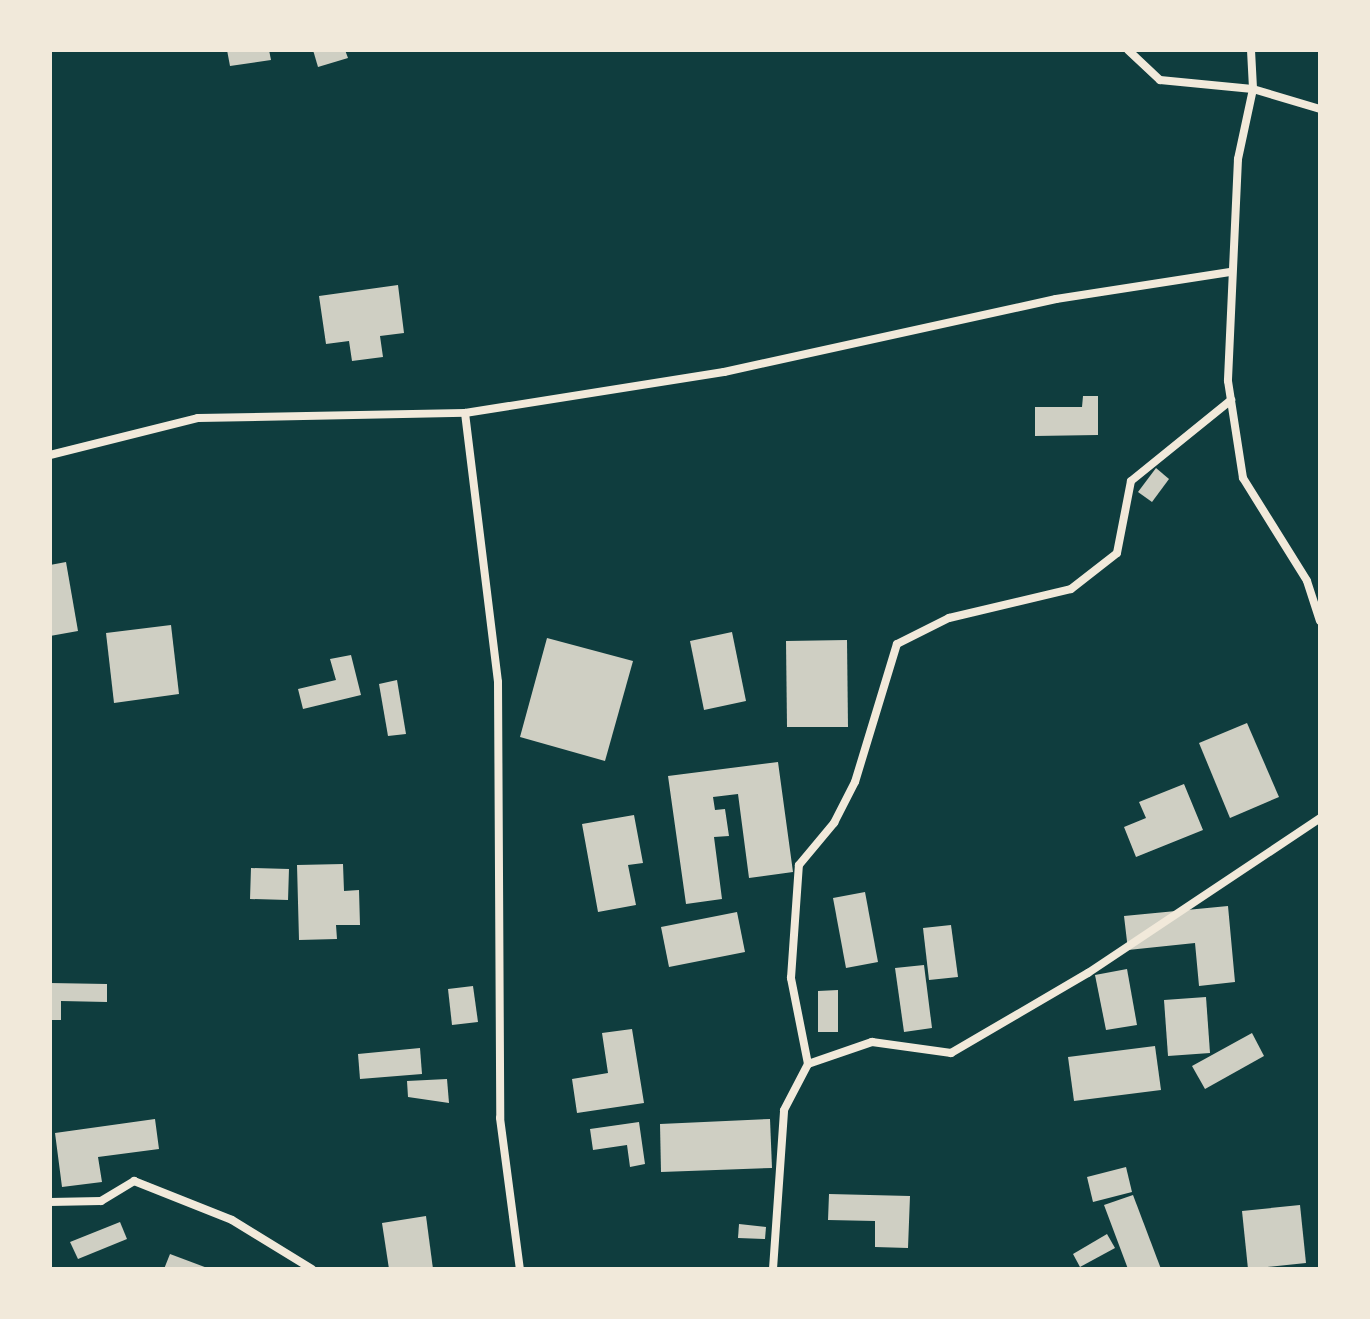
<!DOCTYPE html>
<html>
<head>
<meta charset="utf-8">
<style>
	body { margin:0 }
	#map { position:relative; width:1370px; height:1319px; overflow:hidden; background:#0f3d3e; font-family:"IBM Plex Serif",serif }
	div>[style] { position:absolute }
	.building>* { inset:0; background:#cfcfc3 }
	.minor>* { height:8px; margin:-4px; padding:0 4px; transform-origin:4px; border-radius:4px; background:#f1e9da }
	span { translate:-50% -50%; white-space:nowrap; text-align:center; line-height:1.15; -webkit-text-stroke:7px #f1e9da; paint-order:stroke }
	.frame { position:absolute; inset:0; border:52px solid #f1e9da; pointer-events:none }
</style>
</head>
<body>
<div id="map">
	<div class="building">
		<i style="clip-path:polygon(227px 50px,269px 50px,271px 60px,230px 66px)"></i>
		<i style="clip-path:polygon(313px 50px,345px 50px,348px 58px,318px 67px)"></i>
		<i style="clip-path:polygon(398px 285px,404px 333px,380px 336px,383px 357px,352px 361px,349px 341px,326px 344px,319px 296px)"></i>
		<i style="clip-path:polygon(1083px 396px,1098px 396px,1098px 435px,1035px 436px,1035px 407px,1082px 407px)"></i>
		<i style="clip-path:polygon(1156px 468px,1169px 479px,1152px 502px,1138px 492px)"></i>
		<i style="clip-path:polygon(66px 562px,78px 631px,50px 636px,50px 565px)"></i>
		<i style="clip-path:polygon(171px 625px,179px 694px,114px 703px,106px 633px)"></i>
		<i style="clip-path:polygon(732px 632px,746px 701px,704px 710px,690px 641px)"></i>
		<i style="clip-path:polygon(547px 638px,633px 661px,605px 761px,520px 737px)"></i>
		<i style="clip-path:polygon(847px 640px,848px 727px,787px 727px,786px 641px)"></i>
		<i style="clip-path:polygon(351px 655px,361px 695px,303px 709px,298px 689px,336px 680px,330px 659px)"></i>
		<i style="clip-path:polygon(397px 680px,406px 734px,388px 736px,379px 684px)"></i>
		<i style="clip-path:polygon(1247px 723px,1279px 797px,1230px 818px,1199px 743px)"></i>
		<i style="clip-path:polygon(778px 762px,793px 872px,749px 878px,738px 794px,713px 797px,715px 810px,725px 809px,729px 836px,714px 837px,722px 899px,686px 904px,668px 776px)"></i>
		<i style="clip-path:polygon(1184px 784px,1203px 830px,1136px 857px,1124px 827px,1146px 818px,1139px 802px)"></i>
		<i style="clip-path:polygon(634px 815px,643px 863px,628px 865px,636px 905px,598px 912px,582px 824px)"></i>
		<i style="clip-path:polygon(343px 864px,344px 891px,359px 890px,360px 925px,336px 925px,337px 939px,299px 940px,297px 865px)"></i>
		<i style="clip-path:polygon(251px 868px,289px 869px,288px 900px,250px 899px)"></i>
		<i style="clip-path:polygon(865px 892px,878px 962px,846px 968px,833px 898px)"></i>
		<i style="clip-path:polygon(1228px 906px,1235px 982px,1199px 986px,1195px 943px,1128px 950px,1124px 916px)"></i>
		<i style="clip-path:polygon(737px 912px,745px 952px,669px 967px,661px 927px)"></i>
		<i style="clip-path:polygon(951px 925px,958px 977px,929px 980px,923px 928px)"></i>
		<i style="clip-path:polygon(924px 965px,932px 1028px,904px 1032px,895px 968px)"></i>
		<i style="clip-path:polygon(1127px 969px,1137px 1025px,1106px 1030px,1095px 975px)"></i>
		<i style="clip-path:polygon(50px 983px,107px 984px,107px 1002px,61px 1001px,61px 1020px,50px 1020px)"></i>
		<i style="clip-path:polygon(473px 986px,478px 1022px,452px 1025px,448px 989px)"></i>
		<i style="clip-path:polygon(838px 990px,838px 1032px,818px 1032px,818px 991px)"></i>
		<i style="clip-path:polygon(1206px 997px,1210px 1053px,1168px 1056px,1164px 1000px)"></i>
		<i style="clip-path:polygon(632px 1029px,644px 1103px,577px 1113px,572px 1079px,608px 1073px,602px 1033px)"></i>
		<i style="clip-path:polygon(1252px 1033px,1264px 1056px,1205px 1089px,1192px 1066px)"></i>
		<i style="clip-path:polygon(1155px 1046px,1161px 1090px,1074px 1101px,1068px 1057px)"></i>
		<i style="clip-path:polygon(420px 1048px,422px 1074px,360px 1079px,358px 1054px)"></i>
		<i style="clip-path:polygon(447px 1079px,449px 1103px,408px 1097px,407px 1081px)"></i>
		<i style="clip-path:polygon(155px 1119px,159px 1149px,98px 1157px,102px 1182px,62px 1187px,55px 1133px)"></i>
		<i style="clip-path:polygon(770px 1119px,772px 1168px,661px 1172px,660px 1124px)"></i>
		<i style="clip-path:polygon(639px 1122px,645px 1164px,630px 1167px,627px 1145px,593px 1150px,590px 1129px)"></i>
		<i style="clip-path:polygon(1126px 1167px,1132px 1192px,1093px 1202px,1087px 1177px)"></i>
		<i style="clip-path:polygon(829px 1194px,910px 1196px,908px 1248px,875px 1247px,875px 1221px,828px 1220px)"></i>
		<i style="clip-path:polygon(1133px 1195px,1161px 1269px,1128px 1269px,1104px 1205px)"></i>
		<i style="clip-path:polygon(1300px 1205px,1306px 1263px,1248px 1269px,1242px 1211px)"></i>
		<i style="clip-path:polygon(426px 1216px,433px 1269px,389px 1269px,382px 1223px)"></i>
		<i style="clip-path:polygon(120px 1222px,127px 1239px,78px 1259px,70px 1242px)"></i>
		<i style="clip-path:polygon(739px 1224px,766px 1227px,765px 1239px,738px 1238px)"></i>
		<i style="clip-path:polygon(1107px 1234px,1115px 1248px,1080px 1267px,1073px 1254px)"></i>
		<i style="clip-path:polygon(170px 1254px,210px 1269px,164px 1269px)"></i>
	</div>
	<div class="minor">
		<i style="left:1128px;top:50px;width:44px;rotate:43.2deg"></i>
		<i style="left:1160px;top:80px;width:93px;rotate:5.5deg"></i>
		<i style="left:1253px;top:89px;width:72px;rotate:102.1deg"></i>
		<i style="left:1238px;top:159px;width:222px;rotate:92.6deg"></i>
		<i style="left:1228px;top:381px;width:98px;rotate:81.2deg"></i>
		<i style="left:1243px;top:478px;width:121px;rotate:58.1deg"></i>
		<i style="left:1307px;top:581px;width:42px;rotate:72deg"></i>
		<i style="left:1251px;top:50px;width:39px;rotate:87deg"></i>
		<i style="left:1253px;top:89px;width:70px;rotate:16.6deg"></i>
		<i style="left:465px;top:413px;width:271px;rotate:83deg"></i>
		<i style="left:498px;top:682px;width:436px;rotate:89.7deg"></i>
		<i style="left:500px;top:1118px;width:152px;rotate:82.5deg"></i>
		<i style="left:50px;top:455px;width:153px;rotate:-14deg"></i>
		<i style="left:198px;top:418px;width:267px;rotate:-1.1deg"></i>
		<i style="left:465px;top:413px;width:262px;rotate:-9deg"></i>
		<i style="left:724px;top:372px;width:340px;rotate:-12.4deg"></i>
		<i style="left:1056px;top:299px;width:176px;rotate:-8.8deg"></i>
		<i style="left:808px;top:1064px;width:68px;rotate:-19deg"></i>
		<i style="left:872px;top:1042px;width:80px;rotate:7.9deg"></i>
		<i style="left:951px;top:1053px;width:159px;rotate:-30.3deg"></i>
		<i style="left:1088px;top:973px;width:279px;rotate:-33.7deg"></i>
		<i style="left:50px;top:1202px;width:51px;rotate:-1.1deg"></i>
		<i style="left:101px;top:1201px;width:39px;rotate:-31deg"></i>
		<i style="left:134px;top:1181px;width:105px;rotate:21.7deg"></i>
		<i style="left:232px;top:1220px;width:94px;rotate:31.5deg"></i>
		<i style="left:773px;top:1269px;width:159px;rotate:-86deg"></i>
		<i style="left:784px;top:1110px;width:52px;rotate:-62.4deg"></i>
		<i style="left:808px;top:1064px;width:88px;rotate:-101.2deg"></i>
		<i style="left:791px;top:978px;width:113px;rotate:-86deg"></i>
		<i style="left:799px;top:865px;width:55px;rotate:-50.2deg"></i>
		<i style="left:834px;top:823px;width:46px;rotate:-62.9deg"></i>
		<i style="left:855px;top:782px;width:144px;rotate:-73.1deg"></i>
		<i style="left:897px;top:644px;width:58px;rotate:-26.6deg"></i>
		<i style="left:949px;top:618px;width:125px;rotate:-13.4deg"></i>
		<i style="left:1071px;top:589px;width:58px;rotate:-38deg"></i>
		<i style="left:1117px;top:553px;width:73px;rotate:-79deg"></i>
		<i style="left:1131px;top:481px;width:129px;rotate:-39deg"></i>
	</div>
	<div class="frame"></div>
</div>
</body>
</html>
